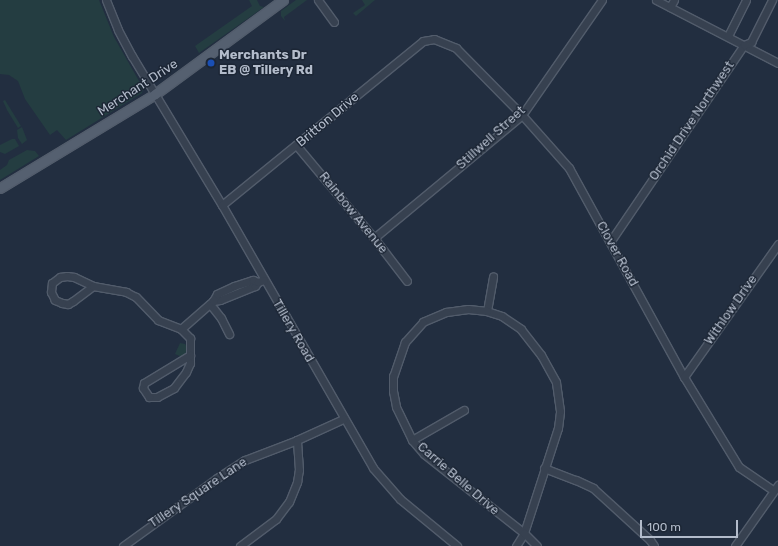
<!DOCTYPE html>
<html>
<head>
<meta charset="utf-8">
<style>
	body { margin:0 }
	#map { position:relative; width:778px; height:546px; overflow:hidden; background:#222e40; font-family:Rubik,sans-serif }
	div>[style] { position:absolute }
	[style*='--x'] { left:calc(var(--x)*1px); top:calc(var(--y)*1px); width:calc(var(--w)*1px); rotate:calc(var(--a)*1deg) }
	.green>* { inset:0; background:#243d41 }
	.roads { filter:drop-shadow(1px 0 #525c6b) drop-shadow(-1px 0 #525c6b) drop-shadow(0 1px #525c6b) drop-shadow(0 -1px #525c6b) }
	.minor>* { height:7px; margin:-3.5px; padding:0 3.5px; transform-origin:3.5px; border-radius:3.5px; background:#374150 }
	.major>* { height:9px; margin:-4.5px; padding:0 4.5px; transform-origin:4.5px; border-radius:4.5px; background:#556070 }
	.dots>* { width:11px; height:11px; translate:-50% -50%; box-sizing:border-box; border:2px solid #1c2635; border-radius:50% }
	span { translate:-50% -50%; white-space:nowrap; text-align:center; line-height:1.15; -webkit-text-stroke:3px #1c2635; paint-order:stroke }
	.poi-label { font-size:13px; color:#b3bccb; font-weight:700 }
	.left { translate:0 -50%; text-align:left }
	.street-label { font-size:13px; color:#b3bccb }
	.scale { position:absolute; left:640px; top:520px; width:98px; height:18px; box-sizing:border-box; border:2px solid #b3bccb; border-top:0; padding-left:5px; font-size:12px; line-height:14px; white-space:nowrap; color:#b3bccb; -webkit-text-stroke:3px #1c2635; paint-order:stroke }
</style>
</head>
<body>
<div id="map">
	<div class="green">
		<div style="clip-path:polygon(0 0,99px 0,114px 37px,143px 88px,142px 93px,66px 140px,57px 130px,50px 135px,25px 99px,18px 81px,9px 75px,0 74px)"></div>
		<div style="clip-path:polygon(249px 0,257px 0,260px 6px,264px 7px,199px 53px,195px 46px,252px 6px)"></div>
		<div style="clip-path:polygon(296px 0,307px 0,284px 17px,285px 21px,281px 16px,281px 11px)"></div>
		<div style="clip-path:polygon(362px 0,375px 0,356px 16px,353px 13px,365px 5px)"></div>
		<div style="clip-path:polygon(5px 100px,21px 126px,18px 128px,7px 110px,3px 101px)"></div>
		<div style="clip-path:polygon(22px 127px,27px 140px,22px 144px,18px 138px,17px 130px)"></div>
		<div style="clip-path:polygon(12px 139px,15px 139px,19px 146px,5px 154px,0 152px,0 145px)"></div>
		<div style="clip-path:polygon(27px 150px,35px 151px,39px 156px,0 180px,0 170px,7px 165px,9px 160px)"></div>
		<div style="clip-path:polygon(180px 343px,185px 344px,187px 347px,185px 356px,182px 357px,175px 354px)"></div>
	</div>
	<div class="roads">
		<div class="minor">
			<div style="--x:106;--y:0;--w:32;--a:68"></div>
			<div style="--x:118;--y:30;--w:30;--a:62"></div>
			<div style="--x:132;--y:56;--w:174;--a:58.9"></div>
			<div style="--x:222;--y:205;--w:303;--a:60.1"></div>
			<div style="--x:373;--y:468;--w:41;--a:48.9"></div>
			<div style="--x:400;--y:499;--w:74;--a:39.5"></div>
			<div style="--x:318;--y:0;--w:27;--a:54"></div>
			<div style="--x:656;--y:0;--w:137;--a:27.3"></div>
			<div style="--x:670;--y:7;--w:8;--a:-60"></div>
			<div style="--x:728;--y:36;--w:40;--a:-63.4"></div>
			<div style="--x:297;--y:146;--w:120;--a:50.1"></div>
			<div style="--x:374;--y:238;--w:54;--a:52.5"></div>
			<div style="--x:222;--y:205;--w:259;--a:-39.2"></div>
			<div style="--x:423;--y:41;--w:11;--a:-10"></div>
			<div style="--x:434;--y:39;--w:24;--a:22"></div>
			<div style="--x:456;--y:48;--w:94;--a:45.4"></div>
			<div style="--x:522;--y:115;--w:71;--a:48.4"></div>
			<div style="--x:569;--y:168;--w:239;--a:61.2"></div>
			<div style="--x:684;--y:377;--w:105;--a:58.6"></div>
			<div style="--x:739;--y:467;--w:42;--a:34.4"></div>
			<div style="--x:374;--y:238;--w:192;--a:-39.7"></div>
			<div style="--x:522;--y:115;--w:140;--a:-55.2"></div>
			<div style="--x:610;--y:242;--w:238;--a:-55.8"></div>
			<div style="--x:744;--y:45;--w:8;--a:-23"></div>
			<div style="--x:751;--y:42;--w:47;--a:-63.4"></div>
			<div style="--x:67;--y:276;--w:7;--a:8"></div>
			<div style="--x:74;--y:277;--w:21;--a:25"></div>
			<div style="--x:93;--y:286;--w:25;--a:143"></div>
			<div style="--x:73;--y:301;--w:6;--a:149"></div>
			<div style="--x:68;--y:304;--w:6;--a:-171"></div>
			<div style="--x:62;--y:303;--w:8;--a:-157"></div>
			<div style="--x:55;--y:300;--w:9;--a:-117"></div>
			<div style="--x:51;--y:292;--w:9;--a:-84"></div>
			<div style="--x:52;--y:283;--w:10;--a:-37"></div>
			<div style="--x:60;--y:277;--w:7;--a:-8"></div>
			<div style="--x:93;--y:286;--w:34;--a:10"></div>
			<div style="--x:126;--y:292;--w:11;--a:27"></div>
			<div style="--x:136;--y:297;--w:32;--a:46"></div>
			<div style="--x:158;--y:320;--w:25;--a:21"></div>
			<div style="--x:181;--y:329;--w:13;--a:45"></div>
			<div style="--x:190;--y:338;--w:17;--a:90"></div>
			<div style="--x:213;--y:301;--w:7;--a:-8"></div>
			<div style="--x:220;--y:300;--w:38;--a:-22"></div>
			<div style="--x:255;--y:286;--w:5;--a:-53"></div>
			<div style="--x:210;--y:304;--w:18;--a:52"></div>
			<div style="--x:221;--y:318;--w:18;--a:63"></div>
			<div style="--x:487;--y:311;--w:35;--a:-80"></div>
			<div style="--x:181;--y:329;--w:43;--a:-41.2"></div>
			<div style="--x:213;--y:301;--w:8;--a:-60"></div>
			<div style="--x:217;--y:294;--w:19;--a:-25"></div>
			<div style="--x:234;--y:286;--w:20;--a:-18"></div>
			<div style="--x:253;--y:280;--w:5;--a:22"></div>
			<div style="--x:258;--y:282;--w:6;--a:-18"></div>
			<div style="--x:190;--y:355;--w:8;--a:90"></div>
			<div style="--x:190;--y:363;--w:10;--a:114"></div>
			<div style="--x:186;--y:372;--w:20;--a:127"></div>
			<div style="--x:174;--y:388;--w:19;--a:152"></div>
			<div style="--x:157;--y:397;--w:8;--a:180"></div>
			<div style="--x:149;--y:397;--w:11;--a:-124"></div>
			<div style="--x:143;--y:388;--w:5;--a:-79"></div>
			<div style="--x:144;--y:383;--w:54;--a:-31.3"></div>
			<div style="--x:684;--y:377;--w:163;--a:-54.7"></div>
			<div style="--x:412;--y:440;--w:60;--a:-30"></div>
			<div style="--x:544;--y:468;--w:34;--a:21"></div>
			<div style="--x:576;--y:480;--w:19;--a:25"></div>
			<div style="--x:593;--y:488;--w:77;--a:42.4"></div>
			<div style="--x:650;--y:540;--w:7;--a:56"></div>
			<div style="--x:123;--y:546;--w:116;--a:-35.9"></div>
			<div style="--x:217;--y:478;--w:33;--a:-33"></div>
			<div style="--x:245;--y:460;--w:56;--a:-21"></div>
			<div style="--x:297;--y:440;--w:51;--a:-24.5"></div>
			<div style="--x:240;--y:546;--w:45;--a:-36.9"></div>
			<div style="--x:276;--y:519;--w:21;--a:-53"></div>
			<div style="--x:289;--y:502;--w:22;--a:-68"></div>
			<div style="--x:297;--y:482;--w:12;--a:-81"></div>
			<div style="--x:299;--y:470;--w:30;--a:-94"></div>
			<div style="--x:516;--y:546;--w:15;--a:-58"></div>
			<div style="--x:524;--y:533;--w:110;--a:-72.1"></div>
			<div style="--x:558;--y:428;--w:17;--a:-83"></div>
			<div style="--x:560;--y:411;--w:29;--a:-98"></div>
			<div style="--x:556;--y:382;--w:31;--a:-119"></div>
			<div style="--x:541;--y:355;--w:33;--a:-128"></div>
			<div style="--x:521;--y:329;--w:23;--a:-146"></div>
			<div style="--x:502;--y:316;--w:16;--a:-162"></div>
			<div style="--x:487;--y:311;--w:19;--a:-174"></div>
			<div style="--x:468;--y:309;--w:22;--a:172"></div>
			<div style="--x:446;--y:312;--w:25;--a:157"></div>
			<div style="--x:423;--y:322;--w:27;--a:132"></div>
			<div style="--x:405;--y:342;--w:36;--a:109"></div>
			<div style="--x:393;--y:376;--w:15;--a:90"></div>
			<div style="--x:393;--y:391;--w:16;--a:79"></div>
			<div style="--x:396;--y:407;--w:37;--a:64"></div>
			<div style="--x:412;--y:440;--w:18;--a:49"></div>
			<div style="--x:424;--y:454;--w:127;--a:38.3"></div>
			<div style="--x:524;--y:533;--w:18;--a:45"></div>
			<div style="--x:735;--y:546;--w:75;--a:-54.8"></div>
		</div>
		<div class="major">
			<div style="--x:0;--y:188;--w:181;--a:-31.2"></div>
			<div style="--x:155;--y:94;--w:159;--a:-36.3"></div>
		</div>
	</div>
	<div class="dots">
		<div style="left:211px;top:63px;background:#1a4fb4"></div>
	</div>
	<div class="poi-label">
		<span class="left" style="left:219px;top:63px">Merchants Dr<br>EB @ Tillery Rd</span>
	</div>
	<div class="street-label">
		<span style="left:138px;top:88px;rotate:-33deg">Merchant Drive</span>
		<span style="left:328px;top:120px;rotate:-40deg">Britton Drive</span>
		<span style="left:692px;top:121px;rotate:-56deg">Orchid Drive Northwest</span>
		<span style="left:491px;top:138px;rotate:-42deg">Stillwell Street</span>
		<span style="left:353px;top:213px;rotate:51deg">Rainbow Avenue</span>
		<span style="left:617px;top:254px;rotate:61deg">Clover Road</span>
		<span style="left:731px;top:310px;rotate:-55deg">Withlow Drive</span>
		<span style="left:293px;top:331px;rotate:60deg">Tillery Road</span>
		<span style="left:458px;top:479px;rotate:41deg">Carrie Belle Drive</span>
		<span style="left:198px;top:493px;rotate:-34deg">Tillery Square Lane</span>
	</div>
	<div class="scale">100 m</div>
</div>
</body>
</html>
